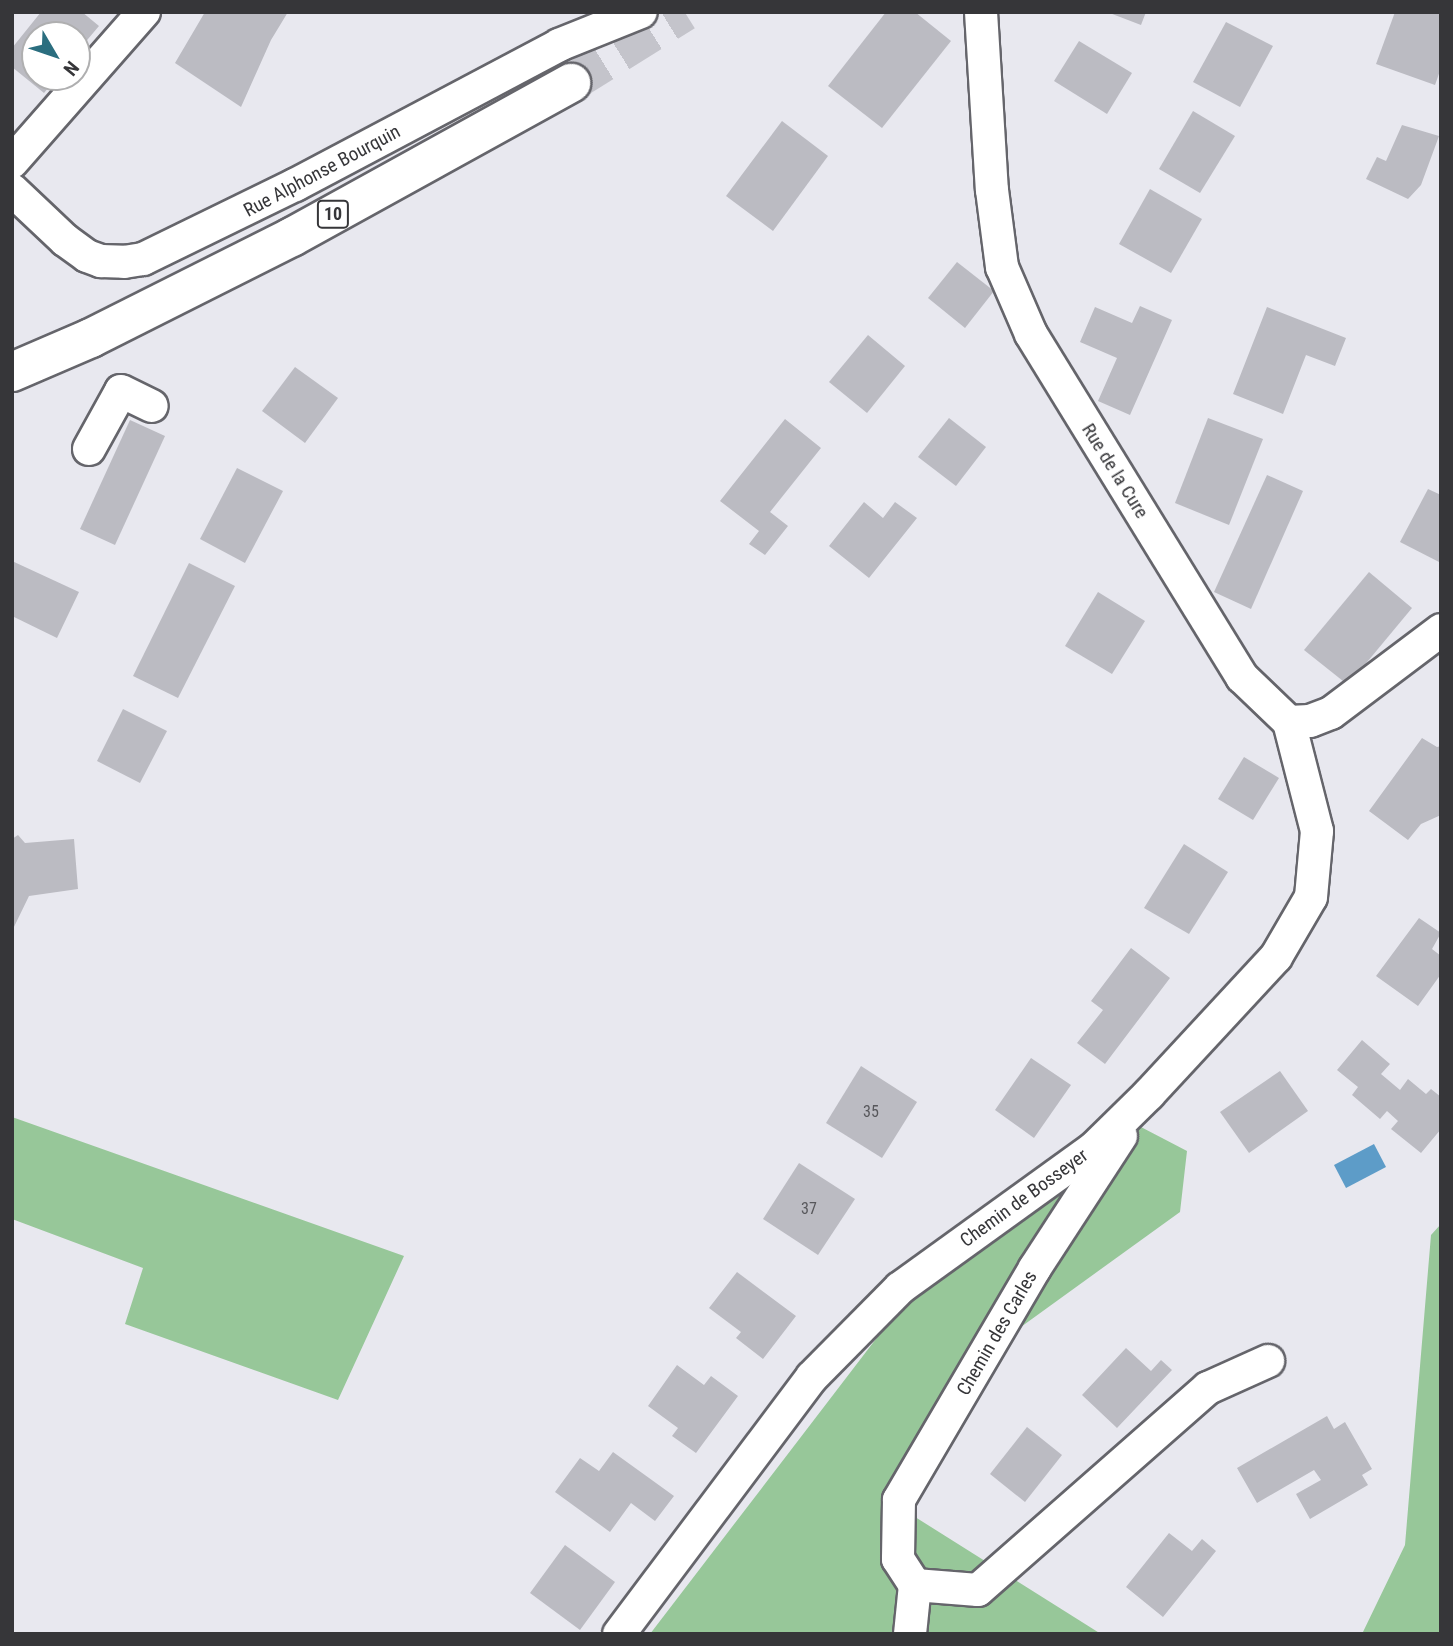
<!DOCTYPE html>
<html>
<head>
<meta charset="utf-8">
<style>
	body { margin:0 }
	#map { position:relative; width:1453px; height:1646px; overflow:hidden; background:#e8e8ef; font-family:"Roboto Condensed",sans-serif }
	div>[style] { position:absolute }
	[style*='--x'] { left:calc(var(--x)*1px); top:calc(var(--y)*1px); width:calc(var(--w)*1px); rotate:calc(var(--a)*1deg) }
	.green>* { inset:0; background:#97c799 }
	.water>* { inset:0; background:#5d9cc8 }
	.building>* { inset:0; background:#bbbbc2 }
	.primary-tunnel>* { height:38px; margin-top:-19px; transform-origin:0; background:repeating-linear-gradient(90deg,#c4c4cb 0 38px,transparent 0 57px) }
	.roads { filter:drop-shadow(2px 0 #65656b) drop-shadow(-2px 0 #65656b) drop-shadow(0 2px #65656b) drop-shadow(0 -2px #65656b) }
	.street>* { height:32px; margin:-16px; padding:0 16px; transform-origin:16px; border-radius:16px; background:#fff }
	.primary>* { height:38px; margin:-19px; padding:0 19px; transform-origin:19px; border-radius:19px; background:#fff }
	span { translate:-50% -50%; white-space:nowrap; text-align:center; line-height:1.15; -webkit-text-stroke:5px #fff; paint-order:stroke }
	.number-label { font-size:16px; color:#57575b }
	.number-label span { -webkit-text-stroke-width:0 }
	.shield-label span { padding:2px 5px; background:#fff; border:2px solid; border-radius:5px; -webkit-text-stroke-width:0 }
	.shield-label { font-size:18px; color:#363639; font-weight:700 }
	.street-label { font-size:19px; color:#363639 }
	.frame { position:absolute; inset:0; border:14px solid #363639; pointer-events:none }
	.north { position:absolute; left:21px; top:21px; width:70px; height:70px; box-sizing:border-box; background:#fff; border:2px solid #afafb0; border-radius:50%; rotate:129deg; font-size:19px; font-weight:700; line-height:28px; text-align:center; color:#363639 }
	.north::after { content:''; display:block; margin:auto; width:24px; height:32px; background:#2b6e7f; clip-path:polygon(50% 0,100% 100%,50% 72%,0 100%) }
</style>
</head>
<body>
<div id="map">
	<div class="green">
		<div style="clip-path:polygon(12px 1117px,404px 1256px,338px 1400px,125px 1324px,143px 1268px,12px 1219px)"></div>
		<div style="clip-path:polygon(1139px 1126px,1187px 1151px,1180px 1212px,993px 1347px,904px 1510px,1101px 1634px,650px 1634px,905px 1301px)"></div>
		<div style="clip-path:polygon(1441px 1224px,1441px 1634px,1362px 1634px,1405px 1545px,1431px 1235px)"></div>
	</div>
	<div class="water">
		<div style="clip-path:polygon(1374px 1144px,1386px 1167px,1346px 1188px,1334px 1165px)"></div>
	</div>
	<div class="building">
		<div style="clip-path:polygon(41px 12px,82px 12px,99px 26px,77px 52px,77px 35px,35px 35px,35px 77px,57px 77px,44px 93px,12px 67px,12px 48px)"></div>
		<div style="clip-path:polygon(205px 12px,288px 12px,271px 40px,241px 107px,175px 63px)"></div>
		<div style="clip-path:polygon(886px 12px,915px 12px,951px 41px,882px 128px,828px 86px)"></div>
		<div style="clip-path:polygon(1107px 12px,1146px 12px,1141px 25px)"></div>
		<div style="clip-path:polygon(1395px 12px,1441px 12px,1441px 68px,1435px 85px,1376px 64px)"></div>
		<div style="clip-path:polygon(1226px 22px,1273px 46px,1240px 107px,1193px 82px)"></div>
		<div style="clip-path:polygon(1079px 41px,1132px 73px,1107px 114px,1054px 81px)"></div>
		<div style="clip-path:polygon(1193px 111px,1235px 136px,1200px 193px,1159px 169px)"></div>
		<div style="clip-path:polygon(782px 121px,828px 156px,773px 231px,726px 196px)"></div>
		<div style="clip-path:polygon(1402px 125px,1439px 136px,1421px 185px,1408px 199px,1366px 179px,1377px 157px,1386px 161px)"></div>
		<div style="clip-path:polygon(1150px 189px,1202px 219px,1171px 273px,1119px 244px)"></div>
		<div style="clip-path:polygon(957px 262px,994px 291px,965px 328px,928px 298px)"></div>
		<div style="clip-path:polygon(1140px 306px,1172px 320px,1130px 415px,1098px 401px,1117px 358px,1080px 342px,1095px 307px,1132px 323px)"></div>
		<div style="clip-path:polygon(1267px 307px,1346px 338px,1335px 366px,1306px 355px,1283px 414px,1233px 394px)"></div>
		<div style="clip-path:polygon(868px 335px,905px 366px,867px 413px,829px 382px)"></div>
		<div style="clip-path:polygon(295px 367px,338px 398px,305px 443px,262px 411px)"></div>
		<div style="clip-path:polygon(949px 418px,986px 447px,956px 486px,918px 457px)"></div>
		<div style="clip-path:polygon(1208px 418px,1263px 439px,1229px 525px,1175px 503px)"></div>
		<div style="clip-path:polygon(785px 419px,821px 448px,770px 512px,788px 526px,765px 555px,749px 544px,759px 531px,720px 501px)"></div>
		<div style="clip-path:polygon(130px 420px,165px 436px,115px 545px,80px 529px)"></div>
		<div style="clip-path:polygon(237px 468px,283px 491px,245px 563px,200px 539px)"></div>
		<div style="clip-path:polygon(1267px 475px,1303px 491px,1251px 609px,1214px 592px)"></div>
		<div style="clip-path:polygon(1428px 489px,1441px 495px,1441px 563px,1400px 542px)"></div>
		<div style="clip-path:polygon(864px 502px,883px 518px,895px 502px,917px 518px,869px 578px,829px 546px)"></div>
		<div style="clip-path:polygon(12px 561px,79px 592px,57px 638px,12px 616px)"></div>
		<div style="clip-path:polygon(189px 563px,235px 586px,178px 698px,133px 676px)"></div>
		<div style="clip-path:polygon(1369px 572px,1412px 608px,1348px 685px,1304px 650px)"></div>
		<div style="clip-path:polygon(1098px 592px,1145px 621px,1112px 674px,1065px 646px)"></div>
		<div style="clip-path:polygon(123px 709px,167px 731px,140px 783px,97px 761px)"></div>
		<div style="clip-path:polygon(1422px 738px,1437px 747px,1441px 746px,1441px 815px,1421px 824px,1408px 840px,1369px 811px)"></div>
		<div style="clip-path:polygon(1244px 757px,1279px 778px,1253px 820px,1218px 799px)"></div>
		<div style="clip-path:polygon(18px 835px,25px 843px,74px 839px,78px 889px,29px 896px,12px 931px,12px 839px)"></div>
		<div style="clip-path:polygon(1184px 844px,1228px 872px,1189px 934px,1144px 908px)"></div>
		<div style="clip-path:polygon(1419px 918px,1441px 933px,1432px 949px,1441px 956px,1441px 974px,1418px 1006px,1376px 976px)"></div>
		<div style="clip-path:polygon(1131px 948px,1170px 978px,1105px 1064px,1077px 1043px,1103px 1010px,1091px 1001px)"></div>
		<div style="clip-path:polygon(1362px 1040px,1390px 1064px,1381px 1074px,1400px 1090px,1408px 1079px,1426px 1094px,1431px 1089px,1441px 1097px,1441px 1129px,1421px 1153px,1391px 1129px,1398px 1121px,1387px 1111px,1380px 1119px,1352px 1095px,1358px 1087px,1337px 1070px)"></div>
		<div style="clip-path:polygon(1031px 1058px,1071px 1085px,1034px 1138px,995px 1110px)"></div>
		<div style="clip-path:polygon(861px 1066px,917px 1102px,882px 1158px,826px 1123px)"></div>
		<div style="clip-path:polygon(1280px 1071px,1308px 1111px,1249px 1153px,1220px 1112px)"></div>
		<div style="clip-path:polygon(799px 1163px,855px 1199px,818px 1255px,763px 1219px)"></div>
		<div style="clip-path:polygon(737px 1272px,796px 1316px,763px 1359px,736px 1338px,741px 1332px,709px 1308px)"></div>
		<div style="clip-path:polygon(1126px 1348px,1151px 1371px,1161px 1360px,1172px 1370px,1117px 1428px,1082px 1395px)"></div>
		<div style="clip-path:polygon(677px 1365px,704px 1385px,711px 1376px,738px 1396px,696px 1453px,672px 1436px,678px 1428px,648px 1406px)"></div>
		<div style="clip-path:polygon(1327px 1416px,1334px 1429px,1345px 1422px,1372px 1469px,1362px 1475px,1368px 1485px,1310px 1519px,1296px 1494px,1321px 1480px,1314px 1470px,1257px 1503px,1237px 1468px)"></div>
		<div style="clip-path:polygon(1027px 1427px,1062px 1455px,1025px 1502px,990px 1474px)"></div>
		<div style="clip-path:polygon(613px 1452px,674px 1496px,655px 1521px,631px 1503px,610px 1532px,555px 1492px,580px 1458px,599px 1471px)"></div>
		<div style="clip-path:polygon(1169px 1533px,1192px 1551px,1202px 1539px,1216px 1551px,1163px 1617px,1126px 1587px)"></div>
		<div style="clip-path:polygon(565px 1545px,615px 1582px,580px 1630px,530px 1593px)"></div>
	</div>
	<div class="primary-tunnel">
		<div style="--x:571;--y:83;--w:134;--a:-31.9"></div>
	</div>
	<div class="roads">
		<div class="street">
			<div style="--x:981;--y:12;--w:178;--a:86.5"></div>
			<div style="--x:992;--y:190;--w:78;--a:82.6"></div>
			<div style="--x:1002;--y:267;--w:73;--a:66.6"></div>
			<div style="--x:1031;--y:334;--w:403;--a:58.4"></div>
			<div style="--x:1242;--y:677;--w:65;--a:43.8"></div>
			<div style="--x:1289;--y:722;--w:21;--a:-3"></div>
			<div style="--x:1310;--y:721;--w:22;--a:-21"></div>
			<div style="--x:1331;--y:713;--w:138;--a:-37"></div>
			<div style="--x:12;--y:162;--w:200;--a:-48.7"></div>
			<div style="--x:12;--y:190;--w:73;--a:43.3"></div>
			<div style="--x:65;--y:240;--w:27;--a:36"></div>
			<div style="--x:87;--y:256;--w:15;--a:20"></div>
			<div style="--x:101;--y:261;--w:23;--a:2"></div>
			<div style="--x:124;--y:262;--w:19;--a:-9"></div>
			<div style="--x:143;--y:259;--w:169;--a:-26"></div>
			<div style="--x:295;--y:185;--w:299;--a:-27.9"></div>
			<div style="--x:559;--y:45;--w:88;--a:-21.9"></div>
			<div style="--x:89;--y:449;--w:66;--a:-61.1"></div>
			<div style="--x:121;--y:391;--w:34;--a:26"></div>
			<div style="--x:1121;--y:1136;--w:158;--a:123.1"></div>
			<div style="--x:1035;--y:1268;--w:269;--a:120.4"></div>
			<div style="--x:899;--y:1500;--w:59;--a:91"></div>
			<div style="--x:898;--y:1559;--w:31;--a:57"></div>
			<div style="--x:915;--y:1585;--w:63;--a:4.5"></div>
			<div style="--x:978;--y:1590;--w:306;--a:-41.3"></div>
			<div style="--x:1208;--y:1388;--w:66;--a:-24.2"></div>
			<div style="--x:619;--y:1634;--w:321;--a:-53.1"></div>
			<div style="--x:812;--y:1377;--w:125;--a:-45.3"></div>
			<div style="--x:900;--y:1288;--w:239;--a:-35.8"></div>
			<div style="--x:1094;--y:1148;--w:77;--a:-44.5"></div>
			<div style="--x:1149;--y:1094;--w:187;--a:-47.2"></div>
			<div style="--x:1276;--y:957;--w:69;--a:-59.7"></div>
			<div style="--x:1311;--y:897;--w:66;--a:-84.8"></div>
			<div style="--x:1317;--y:831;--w:113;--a:-104.4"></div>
			<div style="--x:910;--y:1634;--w:49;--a:-84.2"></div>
		</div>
		<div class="primary">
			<div style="--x:12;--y:372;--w:86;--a:-23.3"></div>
			<div style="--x:91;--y:338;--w:225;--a:-26.7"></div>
			<div style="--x:292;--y:237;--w:319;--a:-28.9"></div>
		</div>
	</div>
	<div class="number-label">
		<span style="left:871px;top:1112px">35</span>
		<span style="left:809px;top:1209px">37</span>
	</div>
	<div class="shield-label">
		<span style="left:333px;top:214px">10</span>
	</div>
	<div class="street-label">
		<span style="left:322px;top:171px;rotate:-28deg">Rue Alphonse Bourquin</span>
		<span style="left:1115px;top:471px;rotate:58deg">Rue de la Cure</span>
		<span style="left:1024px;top:1198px;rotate:-36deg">Chemin de Bosseyer</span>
		<span style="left:997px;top:1333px;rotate:-60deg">Chemin des Carles</span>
	</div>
	<div class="frame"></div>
	<div class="north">N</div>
</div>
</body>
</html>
